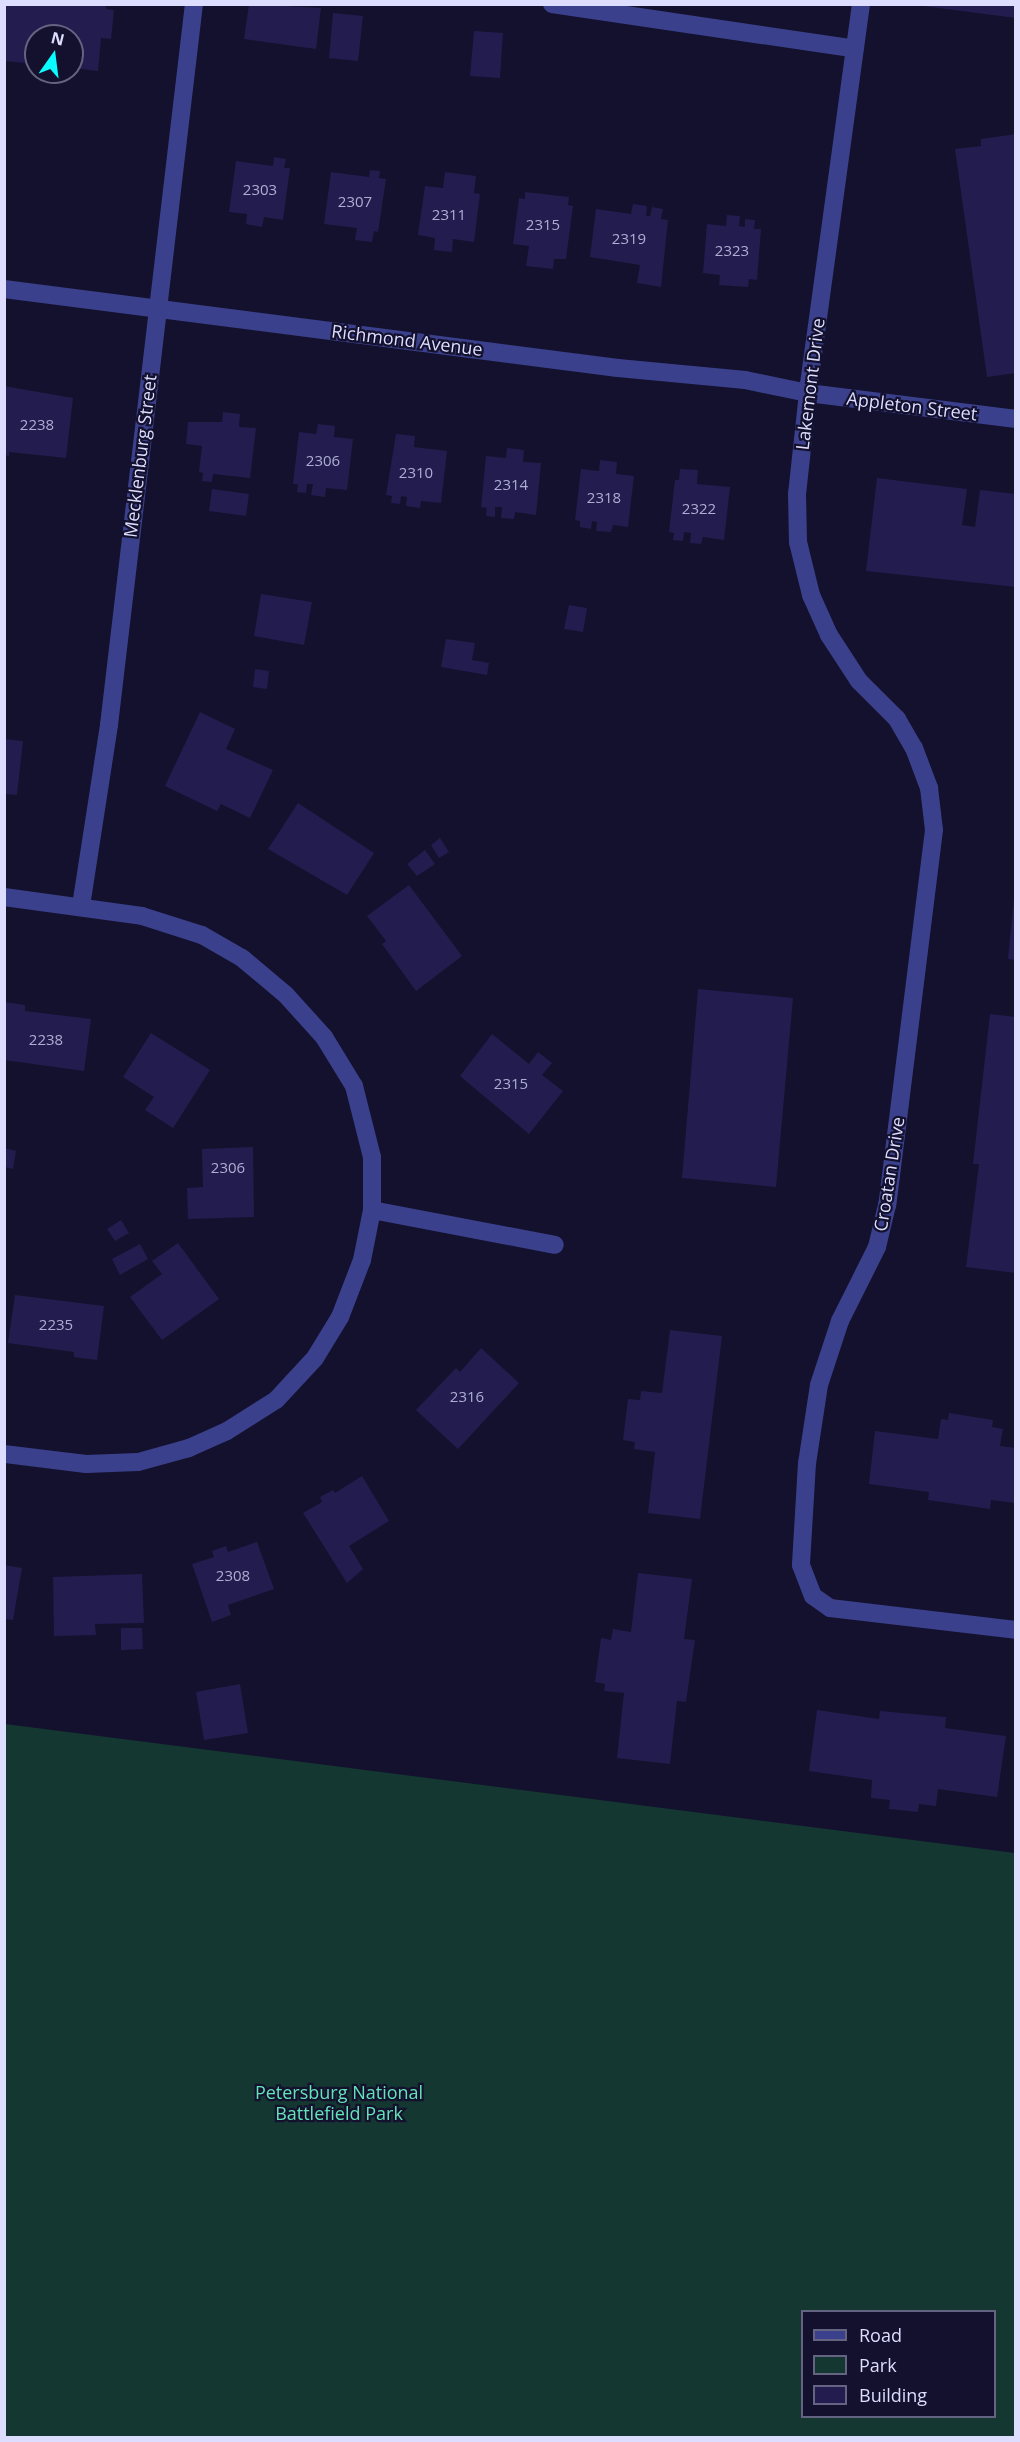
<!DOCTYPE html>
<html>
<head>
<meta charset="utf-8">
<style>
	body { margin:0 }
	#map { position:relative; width:1020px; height:2442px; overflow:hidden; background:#13112d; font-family:"Open Sans",sans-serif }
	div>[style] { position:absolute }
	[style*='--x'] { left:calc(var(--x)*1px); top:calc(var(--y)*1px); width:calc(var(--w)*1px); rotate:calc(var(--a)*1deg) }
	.green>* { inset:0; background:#143732 }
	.building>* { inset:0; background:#221d4e }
	.minor>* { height:18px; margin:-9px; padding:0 9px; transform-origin:9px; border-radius:9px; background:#3b408c }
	span { translate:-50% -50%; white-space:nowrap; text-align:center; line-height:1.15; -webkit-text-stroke:4.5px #13112d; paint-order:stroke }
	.number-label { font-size:15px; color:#aeadd3 }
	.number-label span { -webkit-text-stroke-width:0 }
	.street-label { font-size:18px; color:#ddf }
	.park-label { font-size:18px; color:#64e3b8 }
	.frame { position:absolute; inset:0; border:6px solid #ddf; pointer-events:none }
	.legend { position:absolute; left:801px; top:2310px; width:195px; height:108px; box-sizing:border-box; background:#13112d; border:2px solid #646381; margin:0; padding:8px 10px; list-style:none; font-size:18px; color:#ddf }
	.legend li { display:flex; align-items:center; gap:12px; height:30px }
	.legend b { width:30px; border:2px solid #646381 }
	.north { position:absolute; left:24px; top:24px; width:60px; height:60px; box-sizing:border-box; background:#13112d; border:2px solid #646381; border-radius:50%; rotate:14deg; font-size:16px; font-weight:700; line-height:24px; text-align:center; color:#ddf }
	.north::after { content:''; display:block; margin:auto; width:21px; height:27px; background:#09fdff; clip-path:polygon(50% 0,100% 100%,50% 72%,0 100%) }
</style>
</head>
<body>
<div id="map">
	<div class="green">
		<div style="clip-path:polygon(evenodd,5px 1724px,1015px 1853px,1015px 2437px,5px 2437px,5px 1724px,802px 2312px,994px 2312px,994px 2416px,802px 2416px,802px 2312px)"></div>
	</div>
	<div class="building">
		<div style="clip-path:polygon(4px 4px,106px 4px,106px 9px,114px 10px,111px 39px,101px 38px,98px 71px,72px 68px,72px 36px,36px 36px,36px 64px,4px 61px)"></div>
		<div style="clip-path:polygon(249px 4px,321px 8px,316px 49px,244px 39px)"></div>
		<div style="clip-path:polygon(923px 4px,1016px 4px,1016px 18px,923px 6px)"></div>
		<div style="clip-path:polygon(333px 13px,363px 16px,358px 61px,329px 58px)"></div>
		<div style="clip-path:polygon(474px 31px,503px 33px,500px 78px,470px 76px)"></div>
		<div style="clip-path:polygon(1016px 134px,1016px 373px,987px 377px,955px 149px,981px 146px,981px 139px)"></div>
		<div style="clip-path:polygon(274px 157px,286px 159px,284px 168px,290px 168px,283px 220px,264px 217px,262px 227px,246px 224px,247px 214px,229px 212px,236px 161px,273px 166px)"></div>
		<div style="clip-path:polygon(370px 170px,380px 171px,379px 178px,386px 179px,378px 232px,374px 231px,372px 242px,355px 240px,357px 228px,324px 224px,331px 172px,369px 177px)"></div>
		<div style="clip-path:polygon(445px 172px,476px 176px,474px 193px,480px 194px,474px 242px,453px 239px,452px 252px,434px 250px,435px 238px,418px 235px,425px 186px,443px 188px)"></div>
		<div style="clip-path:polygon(525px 192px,569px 197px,568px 205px,573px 206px,566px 259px,554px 259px,553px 269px,526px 266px,529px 246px,513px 244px,519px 198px,525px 199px)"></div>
		<div style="clip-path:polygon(633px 204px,647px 206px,646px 216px,650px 216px,652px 207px,663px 209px,661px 219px,668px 220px,661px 287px,637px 283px,640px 265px,590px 257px,596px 209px,631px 214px)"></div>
		<div style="clip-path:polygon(727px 215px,740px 216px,739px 226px,745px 227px,745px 219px,755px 220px,754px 229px,761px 229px,757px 280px,749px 279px,748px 287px,719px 285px,720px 275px,703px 273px,707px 224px,726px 226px)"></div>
		<div style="clip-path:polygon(4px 386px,73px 398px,66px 458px,9px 452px,9px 456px,4px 455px)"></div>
		<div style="clip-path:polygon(223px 412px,240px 414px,239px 427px,256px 428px,250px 478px,213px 474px,212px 482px,202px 481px,203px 473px,199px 472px,202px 446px,186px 444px,188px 422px,222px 422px)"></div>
		<div style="clip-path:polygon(318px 424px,335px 426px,334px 437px,353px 439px,347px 490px,326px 488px,325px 497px,311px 495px,313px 484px,307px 484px,306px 493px,297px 492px,298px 484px,293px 484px,299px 432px,316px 434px)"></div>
		<div style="clip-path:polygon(396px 434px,415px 436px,414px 447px,447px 451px,441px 503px,421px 501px,420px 508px,406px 506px,407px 497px,401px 496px,400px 504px,391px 503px,392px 496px,386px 495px)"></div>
		<div style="clip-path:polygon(507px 448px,524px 450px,523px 462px,541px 463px,536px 515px,515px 512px,514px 519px,501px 518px,502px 507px,495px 507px,495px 517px,486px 516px,487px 508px,481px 507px,486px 456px,506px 458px)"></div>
		<div style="clip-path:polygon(600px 460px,617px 462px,616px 474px,634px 476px,628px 527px,613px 525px,611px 532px,596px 531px,597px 522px,592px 521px,591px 529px,580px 527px,580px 521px,575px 520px,581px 469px,599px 471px)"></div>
		<div style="clip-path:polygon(680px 469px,698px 470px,697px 484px,730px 487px,724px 540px,703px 537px,701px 544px,690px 543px,691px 533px,684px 532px,683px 541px,673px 540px,674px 533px,669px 532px,675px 480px,679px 480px)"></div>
		<div style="clip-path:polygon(877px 478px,967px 489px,962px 525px,975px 527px,980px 490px,1016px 494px,1016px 587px,866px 571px)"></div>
		<div style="clip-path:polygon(212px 489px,249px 494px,246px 516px,209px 511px)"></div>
		<div style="clip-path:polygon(261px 594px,312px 602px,304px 645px,254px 636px)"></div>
		<div style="clip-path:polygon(569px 605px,587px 608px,583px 632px,564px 629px)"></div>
		<div style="clip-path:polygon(446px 639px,475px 643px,472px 660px,489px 663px,487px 675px,441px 667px)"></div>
		<div style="clip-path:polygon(255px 669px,269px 671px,267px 689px,253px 687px)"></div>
		<div style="clip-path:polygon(200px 712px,235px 729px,226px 749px,273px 770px,250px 818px,221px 804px,217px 811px,165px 786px)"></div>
		<div style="clip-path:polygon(4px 739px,23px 741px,17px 795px,4px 794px)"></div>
		<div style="clip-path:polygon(298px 803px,374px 853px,347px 895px,268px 849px)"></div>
		<div style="clip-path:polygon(440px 838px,449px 852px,439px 858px,431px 845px)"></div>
		<div style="clip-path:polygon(425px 850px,435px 864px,417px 876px,407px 864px)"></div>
		<div style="clip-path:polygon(409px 885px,462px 956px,416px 991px,382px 944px,386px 941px,367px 916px)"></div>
		<div style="clip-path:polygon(1014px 899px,1016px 899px,1016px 960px,1008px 959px)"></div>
		<div style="clip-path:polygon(698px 989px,793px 998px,776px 1187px,682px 1178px)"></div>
		<div style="clip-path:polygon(4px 1002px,25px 1005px,25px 1011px,91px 1019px,84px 1071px,4px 1060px)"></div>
		<div style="clip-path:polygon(990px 1014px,1016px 1017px,1016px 1273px,966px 1267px,979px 1164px,973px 1164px)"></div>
		<div style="clip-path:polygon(151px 1033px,210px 1070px,173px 1128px,145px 1110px,154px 1097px,123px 1077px)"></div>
		<div style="clip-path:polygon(492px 1034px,529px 1064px,538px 1052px,552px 1063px,542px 1075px,563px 1091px,529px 1134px,460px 1076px)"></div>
		<div style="clip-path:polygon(253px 1147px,254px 1217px,188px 1219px,187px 1188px,203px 1187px,202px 1149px)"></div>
		<div style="clip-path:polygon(4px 1148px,16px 1151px,13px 1169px,4px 1167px)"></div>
		<div style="clip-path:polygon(121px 1220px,129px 1233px,115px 1241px,107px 1229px)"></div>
		<div style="clip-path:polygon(178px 1243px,219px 1299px,162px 1340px,130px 1297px,162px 1274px,152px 1261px)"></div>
		<div style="clip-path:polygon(140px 1244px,148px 1259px,120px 1275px,112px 1259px)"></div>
		<div style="clip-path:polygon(15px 1295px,104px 1306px,97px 1360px,74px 1357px,74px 1352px,8px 1343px)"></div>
		<div style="clip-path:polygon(670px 1330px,722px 1336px,700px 1519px,648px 1513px,655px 1452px,634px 1449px,635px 1442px,623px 1440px,628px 1399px,640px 1400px,641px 1391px,662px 1393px)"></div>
		<div style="clip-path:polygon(481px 1348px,519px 1383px,458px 1449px,416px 1410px,456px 1368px,460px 1372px)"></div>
		<div style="clip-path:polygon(949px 1413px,993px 1420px,992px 1427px,1003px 1429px,1000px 1446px,1016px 1448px,1016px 1503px,991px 1500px,990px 1509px,928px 1500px,929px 1492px,869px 1484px,875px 1431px,938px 1439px,941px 1419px,948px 1420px)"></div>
		<div style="clip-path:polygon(362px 1476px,389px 1521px,349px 1546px,363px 1569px,347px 1583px,303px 1513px,322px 1502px,320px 1497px,333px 1490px,335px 1493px)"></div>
		<div style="clip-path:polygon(257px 1542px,274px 1589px,228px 1605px,231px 1615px,212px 1622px,192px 1564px,214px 1557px,212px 1551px,226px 1546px,228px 1552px)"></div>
		<div style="clip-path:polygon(4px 1565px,22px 1568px,13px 1620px,4px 1619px)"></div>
		<div style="clip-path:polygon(638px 1573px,692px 1579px,684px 1639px,695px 1640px,686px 1702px,677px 1701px,670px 1764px,617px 1758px,624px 1693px,604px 1691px,605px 1684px,595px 1682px,601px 1638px,611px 1640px,613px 1629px,631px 1632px)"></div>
		<div style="clip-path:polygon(142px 1574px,144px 1623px,95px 1624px,96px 1635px,54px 1636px,53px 1577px)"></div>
		<div style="clip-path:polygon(121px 1628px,142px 1628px,143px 1649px,121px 1650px)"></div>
		<div style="clip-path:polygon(240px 1684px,248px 1733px,204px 1740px,196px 1692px)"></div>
		<div style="clip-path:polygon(817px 1710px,879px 1719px,880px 1711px,946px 1717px,945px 1728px,1006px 1736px,997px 1797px,938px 1789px,936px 1806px,919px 1804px,918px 1812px,889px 1809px,890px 1800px,871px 1798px,872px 1780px,809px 1771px)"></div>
	</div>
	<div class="minor">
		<div style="--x:552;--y:4;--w:306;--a:8.4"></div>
		<div style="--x:861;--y:4;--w:393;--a:97.8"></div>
		<div style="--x:808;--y:393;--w:102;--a:96.2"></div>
		<div style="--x:797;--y:494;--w:48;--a:88.8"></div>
		<div style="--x:798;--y:542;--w:55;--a:76.2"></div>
		<div style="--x:811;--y:595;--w:44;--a:65.8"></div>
		<div style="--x:829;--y:635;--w:55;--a:56.9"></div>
		<div style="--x:859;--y:681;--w:54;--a:45"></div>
		<div style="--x:897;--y:719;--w:34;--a:60"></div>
		<div style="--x:914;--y:748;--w:43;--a:69.4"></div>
		<div style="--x:929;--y:788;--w:42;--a:83.2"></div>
		<div style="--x:934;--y:830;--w:378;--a:97.1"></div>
		<div style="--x:887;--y:1205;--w:43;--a:103.4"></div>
		<div style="--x:877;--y:1247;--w:83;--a:116.6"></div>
		<div style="--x:840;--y:1321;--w:67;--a:108.2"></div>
		<div style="--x:819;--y:1385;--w:79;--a:98.7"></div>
		<div style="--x:807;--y:1463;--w:102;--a:93.4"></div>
		<div style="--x:801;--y:1565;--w:33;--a:69"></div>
		<div style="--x:813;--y:1596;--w:21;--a:35"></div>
		<div style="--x:830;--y:1608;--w:187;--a:6.7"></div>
		<div style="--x:4;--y:289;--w:619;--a:7.33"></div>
		<div style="--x:618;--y:368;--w:128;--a:5.4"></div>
		<div style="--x:745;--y:380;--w:64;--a:11.7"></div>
		<div style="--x:808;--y:393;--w:210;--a:7.1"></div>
		<div style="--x:4;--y:897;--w:139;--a:7.8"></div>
		<div style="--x:142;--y:916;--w:63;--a:17.6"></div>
		<div style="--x:202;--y:935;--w:46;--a:29.9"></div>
		<div style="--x:242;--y:958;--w:57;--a:40.1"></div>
		<div style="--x:286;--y:995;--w:57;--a:47.9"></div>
		<div style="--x:324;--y:1037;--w:57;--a:58.5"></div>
		<div style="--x:354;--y:1086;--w:73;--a:75.8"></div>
		<div style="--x:372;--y:1157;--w:53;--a:90"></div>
		<div style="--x:372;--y:1210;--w:51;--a:101.3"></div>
		<div style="--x:362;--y:1260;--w:61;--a:111.1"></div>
		<div style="--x:340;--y:1317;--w:48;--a:121.4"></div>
		<div style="--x:315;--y:1358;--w:57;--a:132.9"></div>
		<div style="--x:276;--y:1400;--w:58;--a:147.7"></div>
		<div style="--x:227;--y:1431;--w:42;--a:155.9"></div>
		<div style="--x:189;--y:1448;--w:53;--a:164.6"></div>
		<div style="--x:138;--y:1462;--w:52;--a:177.8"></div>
		<div style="--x:86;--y:1464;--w:83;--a:-173"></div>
		<div style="--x:81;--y:906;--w:183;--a:-81.2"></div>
		<div style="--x:109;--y:725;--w:726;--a:-83.28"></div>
		<div style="--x:372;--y:1210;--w:186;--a:10.8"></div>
	</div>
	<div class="number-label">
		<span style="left:260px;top:190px">2303</span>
		<span style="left:355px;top:202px">2307</span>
		<span style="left:449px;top:215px">2311</span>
		<span style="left:543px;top:225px">2315</span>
		<span style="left:629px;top:239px">2319</span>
		<span style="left:732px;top:251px">2323</span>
		<span style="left:37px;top:425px">2238</span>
		<span style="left:323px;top:461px">2306</span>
		<span style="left:416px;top:473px">2310</span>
		<span style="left:511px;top:485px">2314</span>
		<span style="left:604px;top:498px">2318</span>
		<span style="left:699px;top:509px">2322</span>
		<span style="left:46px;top:1040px">2238</span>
		<span style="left:511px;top:1084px">2315</span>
		<span style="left:228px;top:1168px">2306</span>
		<span style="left:56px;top:1325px">2235</span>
		<span style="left:467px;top:1397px">2316</span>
		<span style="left:233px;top:1576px">2308</span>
	</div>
	<div class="street-label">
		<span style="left:407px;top:340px;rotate:7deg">Richmond Avenue</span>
		<span style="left:810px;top:384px;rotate:-83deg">Lakemont Drive</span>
		<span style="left:912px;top:406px;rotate:7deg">Appleton Street</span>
		<span style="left:140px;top:456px;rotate:-83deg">Mecklenburg Street</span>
		<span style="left:889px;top:1174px;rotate:-81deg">Croatan Drive</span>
	</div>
	<div class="park-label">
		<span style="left:339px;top:2103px">Petersburg National<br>Battlefield Park</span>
	</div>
	<div class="frame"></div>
	<ul class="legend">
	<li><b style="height:8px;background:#3b408c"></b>Road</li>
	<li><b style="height:16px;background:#143732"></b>Park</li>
	<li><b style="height:16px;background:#221d4e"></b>Building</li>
	</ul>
	<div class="north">N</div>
</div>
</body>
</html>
